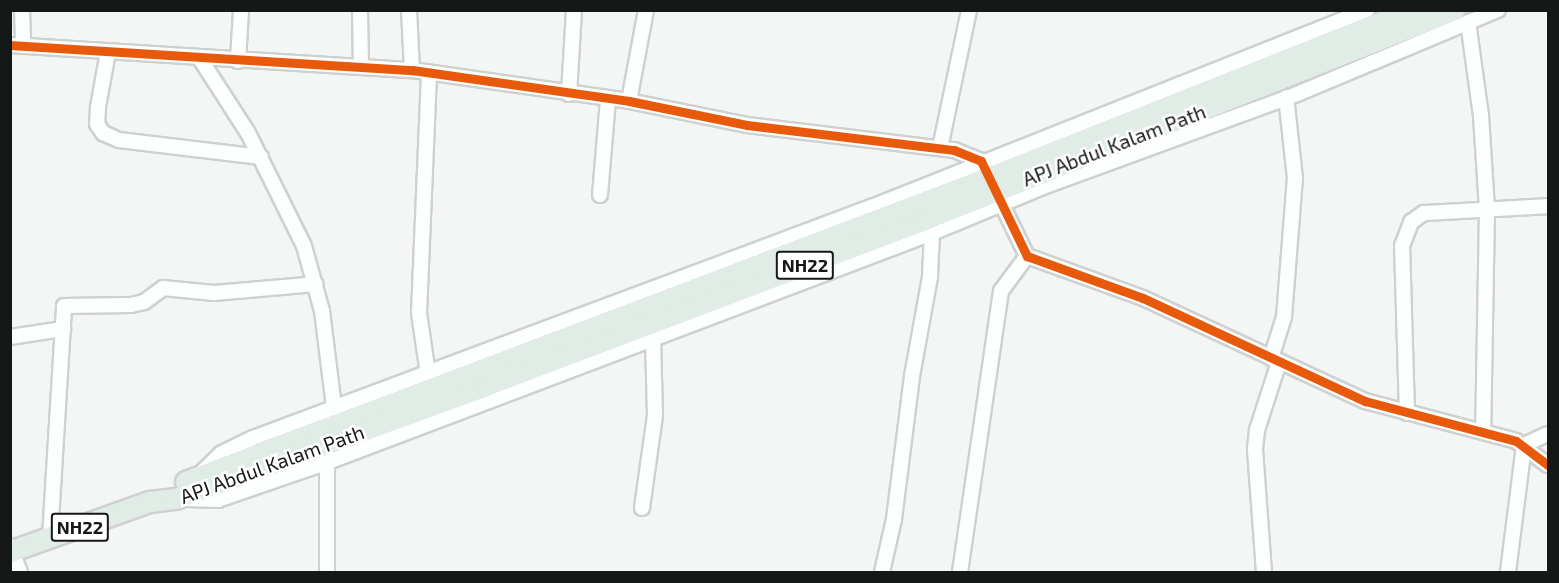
<!DOCTYPE html>
<html>
<head>
<meta charset="utf-8">
<style>
	body { margin:0 }
	#map { position:relative; width:1559px; height:583px; overflow:hidden; background:#f4f6f5; font-family:"Exo 2",sans-serif }
	div>[style] { position:absolute }
	[style*='--x'] { left:calc(var(--x)*1px); top:calc(var(--y)*1px); width:calc(var(--w)*1px); rotate:calc(var(--a)*1deg) }
	.roads { filter:drop-shadow(2px 0 #cfd1d0) drop-shadow(-2px 0 #cfd1d0) drop-shadow(0 2px #cfd1d0) drop-shadow(0 -2px #cfd1d0) }
	.minor>* { height:14px; margin:-7px; padding:0 7px; transform-origin:7px; border-radius:7px; background:#fdfefe }
	.highway>* { height:20px; margin:-10px; padding:0 10px; transform-origin:10px; border-radius:10px; background:#e0ece5 }
	.cycleway>* { height:9px; margin:-4.5px; padding:0 4.5px; transform-origin:4.5px; border-radius:4.5px; background:#e8590c }
	span { translate:-50% -50%; white-space:nowrap; text-align:center; line-height:1.15; -webkit-text-stroke:5px #fff; paint-order:stroke }
	.shield-label span { padding:2px 4px; background:#fff; border:2px solid; border-radius:4px; -webkit-text-stroke-width:0 }
	.shield-label { font-size:18px; color:#161817; font-weight:700 }
	.street-label { font-size:20px; color:#161817 }
	.frame { position:absolute; inset:0; border:12px solid #161817; pointer-events:none }
</style>
</head>
<body>
<div id="map">
	<div class="roads">
		<div class="minor">
			<div style="--x:22;--y:10;--w:36;--a:88"></div>
			<div style="--x:360;--y:10;--w:56;--a:89"></div>
			<div style="--x:409;--y:10;--w:60;--a:87.1"></div>
			<div style="--x:1468;--y:22;--w:95;--a:82.1"></div>
			<div style="--x:1481;--y:116;--w:94;--a:86.3"></div>
			<div style="--x:1487;--y:210;--w:222;--a:91"></div>
			<div style="--x:10;--y:45;--w:403;--a:3.6"></div>
			<div style="--x:412;--y:70;--w:219;--a:8.1"></div>
			<div style="--x:629;--y:101;--w:120;--a:11.5"></div>
			<div style="--x:747;--y:125;--w:209;--a:6.9"></div>
			<div style="--x:954;--y:150;--w:29;--a:22"></div>
			<div style="--x:981;--y:161;--w:106;--a:64.2"></div>
			<div style="--x:1027;--y:256;--w:123;--a:19.9"></div>
			<div style="--x:1143;--y:298;--w:245;--a:24.9"></div>
			<div style="--x:1365;--y:401;--w:156;--a:14.8"></div>
			<div style="--x:1516;--y:441;--w:40;--a:37"></div>
			<div style="--x:108;--y:52;--w:56;--a:100.3"></div>
			<div style="--x:98;--y:107;--w:17;--a:93"></div>
			<div style="--x:97;--y:124;--w:11;--a:56"></div>
			<div style="--x:103;--y:133;--w:17;--a:24"></div>
			<div style="--x:119;--y:140;--w:143;--a:6.8"></div>
			<div style="--x:199;--y:57;--w:90;--a:57.2"></div>
			<div style="--x:248;--y:133;--w:126;--a:63.6"></div>
			<div style="--x:304;--y:246;--w:67;--a:74.5"></div>
			<div style="--x:322;--y:311;--w:98;--a:82.9"></div>
			<div style="--x:238;--y:61;--w:51;--a:-86.6"></div>
			<div style="--x:569;--y:94;--w:84;--a:-86.6"></div>
			<div style="--x:629;--y:101;--w:93;--a:-79.4"></div>
			<div style="--x:940;--y:148;--w:141;--a:-78.1"></div>
			<div style="--x:600;--y:195;--w:96;--a:-85.2"></div>
			<div style="--x:10;--y:337;--w:54;--a:-8.6"></div>
			<div style="--x:1271;--y:358;--w:43;--a:-72.4"></div>
			<div style="--x:1284;--y:317;--w:139;--a:-85.5"></div>
			<div style="--x:1295;--y:178;--w:81;--a:-96.3"></div>
			<div style="--x:428;--y:374;--w:62;--a:-98.4"></div>
			<div style="--x:419;--y:313;--w:241;--a:-87.6"></div>
			<div style="--x:1407;--y:413;--w:167;--a:-91.7"></div>
			<div style="--x:1402;--y:246;--w:26;--a:-69"></div>
			<div style="--x:1411;--y:222;--w:16;--a:-35"></div>
			<div style="--x:1424;--y:213;--w:124;--a:-3.2"></div>
			<div style="--x:200;--y:474;--w:30;--a:-44"></div>
			<div style="--x:222;--y:453;--w:34;--a:-26"></div>
			<div style="--x:253;--y:438;--w:663;--a:-20.49"></div>
			<div style="--x:874;--y:206;--w:531;--a:-21.68"></div>
			<div style="--x:187;--y:499;--w:31;--a:2"></div>
			<div style="--x:218;--y:500;--w:116;--a:-19.1"></div>
			<div style="--x:328;--y:462;--w:646;--a:-20.76"></div>
			<div style="--x:932;--y:233;--w:120;--a:-22.5"></div>
			<div style="--x:1043;--y:187;--w:270;--a:-20.1"></div>
			<div style="--x:1297;--y:94;--w:218;--a:-22.7"></div>
			<div style="--x:642;--y:508;--w:94;--a:-82"></div>
			<div style="--x:655;--y:415;--w:75;--a:-91.5"></div>
			<div style="--x:50;--y:537;--w:231;--a:-86.5"></div>
			<div style="--x:64;--y:306;--w:67;--a:-0.9"></div>
			<div style="--x:131;--y:305;--w:13;--a:-13"></div>
			<div style="--x:144;--y:302;--w:24;--a:-36"></div>
			<div style="--x:163;--y:288;--w:51;--a:5.6"></div>
			<div style="--x:214;--y:293;--w:102;--a:-5"></div>
			<div style="--x:10;--y:546;--w:28;--a:69"></div>
			<div style="--x:327;--y:572;--w:117;--a:-90"></div>
			<div style="--x:882;--y:572;--w:54;--a:-77.2"></div>
			<div style="--x:894;--y:519;--w:144;--a:-82.8"></div>
			<div style="--x:912;--y:376;--w:101;--a:-79.7"></div>
			<div style="--x:930;--y:277;--w:44;--a:-87.4"></div>
			<div style="--x:960;--y:572;--w:284;--a:-81.7"></div>
			<div style="--x:1001;--y:291;--w:44;--a:-53.4"></div>
			<div style="--x:1264;--y:572;--w:123;--a:-94.2"></div>
			<div style="--x:1255;--y:449;--w:19;--a:-84"></div>
			<div style="--x:1257;--y:430;--w:71;--a:-72.1"></div>
			<div style="--x:1508;--y:572;--w:128;--a:-82.8"></div>
			<div style="--x:1524;--y:445;--w:26;--a:-25"></div>
		</div>
		<div class="highway">
			<div style="--x:186;--y:482;--w:861;--a:-20.75"></div>
			<div style="--x:991;--y:177;--w:453;--a:-21.6"></div>
			<div style="--x:10;--y:552;--w:149;--a:-19.7"></div>
			<div style="--x:150;--y:502;--w:26;--a:-7"></div>
			<div style="--x:176;--y:499;--w:327;--a:-20"></div>
			<div style="--x:483;--y:387;--w:475;--a:-20.7"></div>
			<div style="--x:927;--y:219;--w:568;--a:-21.6"></div>
		</div>
	</div>
	<div class="cycleway">
		<div style="--x:10;--y:45;--w:403;--a:3.6"></div>
		<div style="--x:412;--y:70;--w:219;--a:8.1"></div>
		<div style="--x:629;--y:101;--w:120;--a:11.5"></div>
		<div style="--x:747;--y:125;--w:209;--a:6.9"></div>
		<div style="--x:954;--y:150;--w:29;--a:22"></div>
		<div style="--x:981;--y:161;--w:106;--a:64.2"></div>
		<div style="--x:1027;--y:256;--w:123;--a:19.9"></div>
		<div style="--x:1143;--y:298;--w:245;--a:24.9"></div>
		<div style="--x:1365;--y:401;--w:156;--a:14.8"></div>
		<div style="--x:1516;--y:441;--w:40;--a:37"></div>
	</div>
	<div class="shield-label">
		<span style="left:805px;top:265px">NH22</span>
		<span style="left:80px;top:527px">NH22</span>
	</div>
	<div class="street-label">
		<span style="left:1114px;top:145px;rotate:-21deg">APJ Abdul Kalam Path</span>
		<span style="left:272px;top:464px;rotate:-20deg">APJ Abdul Kalam Path</span>
	</div>
	<div class="frame"></div>
</div>
</body>
</html>
